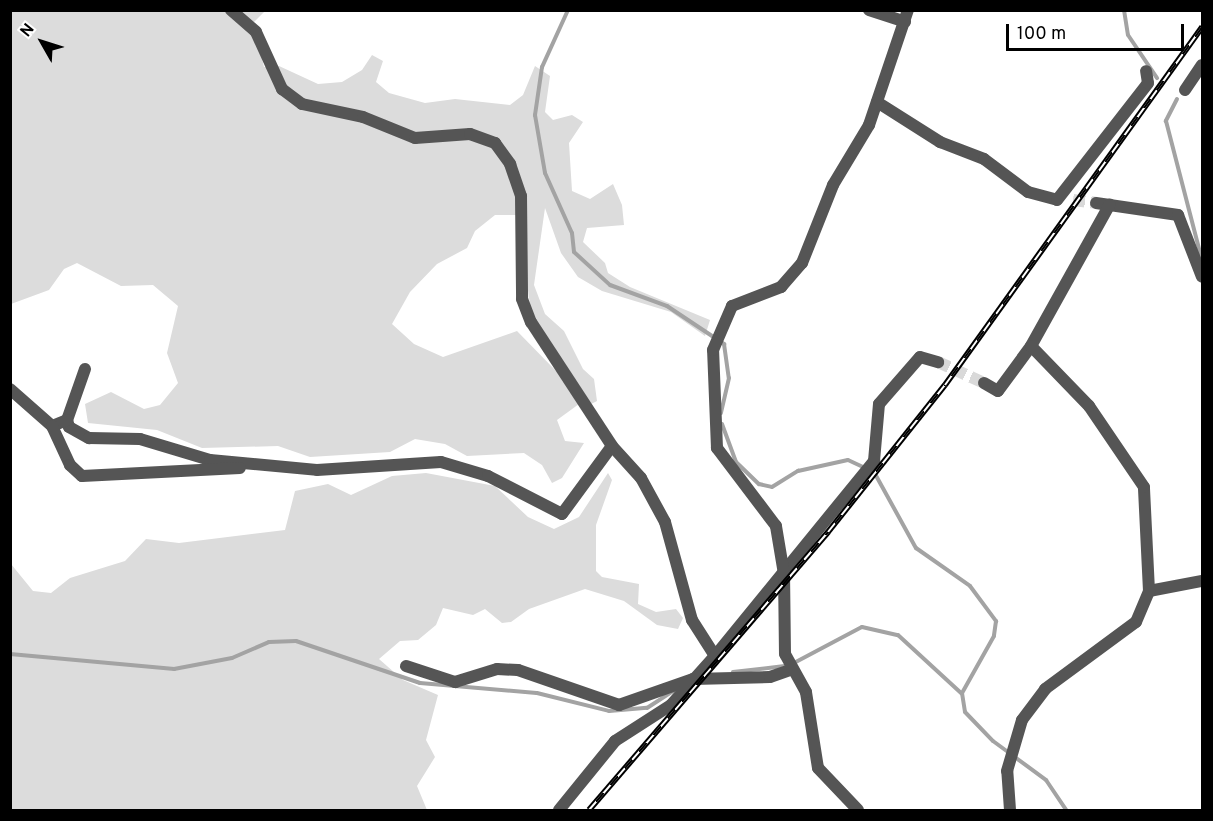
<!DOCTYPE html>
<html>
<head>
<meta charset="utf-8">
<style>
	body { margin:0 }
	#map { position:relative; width:1213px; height:821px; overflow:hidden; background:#fff; font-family:Overpass,sans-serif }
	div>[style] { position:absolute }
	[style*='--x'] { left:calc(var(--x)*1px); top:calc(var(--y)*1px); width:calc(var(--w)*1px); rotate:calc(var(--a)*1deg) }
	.green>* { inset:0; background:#dcdcdc }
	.stream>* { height:4px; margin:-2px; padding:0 2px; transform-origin:2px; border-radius:2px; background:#a3a3a3 }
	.minor-tunnel>* { height:12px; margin-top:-6px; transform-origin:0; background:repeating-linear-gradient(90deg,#d9d9d9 0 12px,transparent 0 18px) }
	.minor>* { height:12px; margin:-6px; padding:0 6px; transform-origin:6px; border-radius:6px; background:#555 }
	.rail>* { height:6px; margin-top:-3px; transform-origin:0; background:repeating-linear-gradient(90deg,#fff 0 11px,#000 0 22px); box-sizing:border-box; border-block:2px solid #000 }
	span { translate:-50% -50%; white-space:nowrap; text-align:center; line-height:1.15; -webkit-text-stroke:5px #fff; paint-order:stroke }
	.frame { position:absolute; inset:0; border:12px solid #000; pointer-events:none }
	.north { position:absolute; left:12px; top:12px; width:60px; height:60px; -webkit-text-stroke:4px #fff; paint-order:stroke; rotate:309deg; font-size:16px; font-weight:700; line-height:24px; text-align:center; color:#000 }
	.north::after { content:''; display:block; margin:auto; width:21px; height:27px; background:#000; clip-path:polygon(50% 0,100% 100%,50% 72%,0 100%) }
	.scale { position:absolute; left:1006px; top:24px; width:178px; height:27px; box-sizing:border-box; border:3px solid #000; border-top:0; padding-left:8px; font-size:18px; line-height:21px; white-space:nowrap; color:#000; -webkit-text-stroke:4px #fff; paint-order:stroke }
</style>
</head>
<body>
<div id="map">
	<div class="green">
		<div style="clip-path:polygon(266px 10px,246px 30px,258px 42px,264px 67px,279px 66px,318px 84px,342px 82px,362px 70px,372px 55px,383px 61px,376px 82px,389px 93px,425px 103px,455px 99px,510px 105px,523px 95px,535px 66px,550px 76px,545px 112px,553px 120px,572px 115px,583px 122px,569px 143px,572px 191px,590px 199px,613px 184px,622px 205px,624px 225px,587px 228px,583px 242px,605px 263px,608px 273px,630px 287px,710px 320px,705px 336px,671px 312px,602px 291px,578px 277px,561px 253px,545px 208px,534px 285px,545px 314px,564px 331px,583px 369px,594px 379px,597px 401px,591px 404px,531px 313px,518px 215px,495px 215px,475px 231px,467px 248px,437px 264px,410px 292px,392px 324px,414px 344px,443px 357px,517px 331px,558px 373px,579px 404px,557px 420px,565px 441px,584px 443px,562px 478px,552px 483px,542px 465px,524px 453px,467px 456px,445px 444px,415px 439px,390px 452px,310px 457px,278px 446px,202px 448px,157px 430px,88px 423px,85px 404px,111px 392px,144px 409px,160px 405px,178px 383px,167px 353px,178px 306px,153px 285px,121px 286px,77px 263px,64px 269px,49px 290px,11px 304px,11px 11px)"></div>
		<div style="clip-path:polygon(426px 473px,495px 486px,528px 517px,554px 529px,579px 517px,608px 473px,612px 480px,596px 525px,596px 571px,602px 577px,639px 584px,638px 604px,656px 612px,676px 609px,683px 618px,678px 629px,657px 625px,624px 601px,585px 589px,529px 609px,511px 622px,502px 623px,485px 609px,473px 615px,443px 608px,436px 625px,418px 640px,400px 641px,379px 659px,403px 680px,438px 695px,426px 740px,435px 757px,417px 786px,427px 810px,11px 810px,11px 564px,33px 591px,51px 593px,70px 578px,125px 561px,146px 539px,179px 543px,285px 530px,295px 491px,328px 484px,351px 495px,392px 476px)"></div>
	</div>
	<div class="stream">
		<div style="--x:568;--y:10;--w:63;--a:114.5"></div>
		<div style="--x:542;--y:67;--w:49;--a:98.3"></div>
		<div style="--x:535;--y:115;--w:59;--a:80.2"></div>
		<div style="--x:545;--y:173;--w:66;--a:65.8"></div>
		<div style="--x:572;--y:233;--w:19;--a:84"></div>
		<div style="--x:574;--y:252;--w:49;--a:42.5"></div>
		<div style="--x:610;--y:285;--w:61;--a:20.2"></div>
		<div style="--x:667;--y:306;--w:69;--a:33.7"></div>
		<div style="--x:724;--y:344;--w:34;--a:82"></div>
		<div style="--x:729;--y:378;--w:36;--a:103"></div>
		<div style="--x:1124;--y:10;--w:25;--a:81"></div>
		<div style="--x:1128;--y:35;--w:52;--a:56"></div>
		<div style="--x:1177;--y:99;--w:25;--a:117"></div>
		<div style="--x:1166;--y:121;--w:144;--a:75.5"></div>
		<div style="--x:722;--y:424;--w:40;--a:69.8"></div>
		<div style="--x:736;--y:462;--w:32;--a:44"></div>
		<div style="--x:759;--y:484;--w:13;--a:13"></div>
		<div style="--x:772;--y:487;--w:31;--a:-32"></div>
		<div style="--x:798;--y:471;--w:51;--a:-12.4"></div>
		<div style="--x:848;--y:460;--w:29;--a:25"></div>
		<div style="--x:874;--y:472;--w:87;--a:61.1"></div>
		<div style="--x:916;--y:548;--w:66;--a:35.1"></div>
		<div style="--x:970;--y:586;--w:44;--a:53.4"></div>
		<div style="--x:996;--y:621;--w:15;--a:98"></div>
		<div style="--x:994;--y:636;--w:65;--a:119.3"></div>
		<div style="--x:962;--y:693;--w:19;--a:81"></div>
		<div style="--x:965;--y:712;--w:40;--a:46"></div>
		<div style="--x:993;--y:741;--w:66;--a:36.3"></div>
		<div style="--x:1046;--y:780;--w:36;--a:56"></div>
		<div style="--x:10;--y:654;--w:165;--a:5.2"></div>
		<div style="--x:174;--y:669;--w:59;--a:-10.7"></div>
		<div style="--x:232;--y:658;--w:40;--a:-23.4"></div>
		<div style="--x:269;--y:642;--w:27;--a:-2"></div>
		<div style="--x:296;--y:641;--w:131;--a:18.7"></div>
		<div style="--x:420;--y:683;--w:117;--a:4.9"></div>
		<div style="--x:537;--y:693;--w:74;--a:14"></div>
		<div style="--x:609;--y:711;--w:38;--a:-5"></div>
		<div style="--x:647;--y:708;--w:31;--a:-33"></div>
		<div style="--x:792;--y:664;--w:79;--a:-27.9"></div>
		<div style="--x:862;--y:627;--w:37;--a:13"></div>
		<div style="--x:898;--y:635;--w:86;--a:42.6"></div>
		<div style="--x:733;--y:672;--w:52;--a:-6.6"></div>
	</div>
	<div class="minor-tunnel">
		<div style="--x:1073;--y:200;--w:23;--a:7"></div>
		<div style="--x:938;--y:362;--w:51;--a:24.5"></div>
	</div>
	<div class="minor">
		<div style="--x:231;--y:10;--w:33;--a:41"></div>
		<div style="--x:256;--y:32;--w:63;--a:65.5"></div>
		<div style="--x:282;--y:89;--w:25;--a:37"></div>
		<div style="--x:302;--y:104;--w:62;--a:12"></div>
		<div style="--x:363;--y:117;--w:56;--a:22"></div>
		<div style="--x:415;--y:138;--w:55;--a:-4.2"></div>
		<div style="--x:470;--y:134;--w:27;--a:20"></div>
		<div style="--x:495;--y:143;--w:26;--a:54"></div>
		<div style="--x:510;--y:164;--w:34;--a:71"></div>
		<div style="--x:521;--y:196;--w:103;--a:89.4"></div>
		<div style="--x:522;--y:299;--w:25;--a:69"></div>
		<div style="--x:531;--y:322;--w:148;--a:56.8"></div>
		<div style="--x:612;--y:446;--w:43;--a:47.8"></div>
		<div style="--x:641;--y:478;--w:50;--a:61.4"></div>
		<div style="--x:665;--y:522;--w:102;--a:74.6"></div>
		<div style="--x:692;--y:620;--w:43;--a:57.4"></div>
		<div style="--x:869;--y:10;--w:38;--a:18"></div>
		<div style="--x:1185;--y:90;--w:30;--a:-56"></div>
		<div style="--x:877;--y:102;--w:75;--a:32.4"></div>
		<div style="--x:940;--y:142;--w:47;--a:21.1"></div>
		<div style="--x:984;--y:159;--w:55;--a:36.9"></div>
		<div style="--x:1028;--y:192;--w:30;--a:15"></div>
		<div style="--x:1057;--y:200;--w:148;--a:-52.1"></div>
		<div style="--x:1148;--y:83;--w:12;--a:-99"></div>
		<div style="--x:1096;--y:203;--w:83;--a:8.3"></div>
		<div style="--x:1178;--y:215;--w:66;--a:68.8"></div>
		<div style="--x:85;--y:369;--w:54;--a:109.4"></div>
		<div style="--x:67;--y:420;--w:7;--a:74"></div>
		<div style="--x:69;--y:427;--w:23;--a:29"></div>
		<div style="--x:89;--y:438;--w:51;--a:1.1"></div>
		<div style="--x:140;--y:439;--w:73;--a:16.7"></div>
		<div style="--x:210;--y:460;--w:107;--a:5.3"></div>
		<div style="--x:317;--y:470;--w:124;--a:-3.7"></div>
		<div style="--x:441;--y:462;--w:49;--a:16.6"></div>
		<div style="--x:488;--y:476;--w:83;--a:27.2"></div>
		<div style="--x:562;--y:514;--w:84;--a:-53.7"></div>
		<div style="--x:984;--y:383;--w:16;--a:30"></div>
		<div style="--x:998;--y:391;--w:56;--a:-53.7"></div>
		<div style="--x:1031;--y:346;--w:162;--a:-60.9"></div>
		<div style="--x:10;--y:389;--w:56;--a:41.4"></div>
		<div style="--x:67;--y:420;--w:16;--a:158"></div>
		<div style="--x:52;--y:426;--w:43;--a:65.2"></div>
		<div style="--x:70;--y:465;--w:16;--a:43"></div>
		<div style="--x:82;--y:476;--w:158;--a:-2.9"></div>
		<div style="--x:1149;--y:591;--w:54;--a:-10.7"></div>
		<div style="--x:406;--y:666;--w:52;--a:18.1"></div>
		<div style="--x:455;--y:682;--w:44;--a:-17.2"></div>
		<div style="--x:497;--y:669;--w:21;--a:3"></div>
		<div style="--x:518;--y:670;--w:107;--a:19.1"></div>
		<div style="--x:619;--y:705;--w:78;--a:-19.4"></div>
		<div style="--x:693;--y:679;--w:77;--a:-1.5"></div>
		<div style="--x:770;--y:677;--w:21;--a:-19"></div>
		<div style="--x:559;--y:810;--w:89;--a:-50.9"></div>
		<div style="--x:615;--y:741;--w:67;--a:-32.7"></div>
		<div style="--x:671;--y:705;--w:66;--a:-48.1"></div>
		<div style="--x:715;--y:656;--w:252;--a:-50.8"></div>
		<div style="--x:874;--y:461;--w:57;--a:-85"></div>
		<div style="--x:879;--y:404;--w:62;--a:-48.9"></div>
		<div style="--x:920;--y:357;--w:19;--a:16"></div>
		<div style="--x:858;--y:810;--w:58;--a:-133.6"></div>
		<div style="--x:818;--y:768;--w:77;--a:-99"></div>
		<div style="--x:806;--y:692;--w:43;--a:-118.9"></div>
		<div style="--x:785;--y:654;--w:80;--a:-90.7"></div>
		<div style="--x:784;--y:574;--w:49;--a:-99.5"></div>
		<div style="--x:776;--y:526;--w:98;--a:-127.1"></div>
		<div style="--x:717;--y:448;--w:98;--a:-92.3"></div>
		<div style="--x:713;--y:350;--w:48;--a:-66.6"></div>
		<div style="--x:732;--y:306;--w:53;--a:-21.2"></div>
		<div style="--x:781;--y:287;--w:32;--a:-49"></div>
		<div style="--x:802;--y:263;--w:84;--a:-68.3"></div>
		<div style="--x:833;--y:185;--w:70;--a:-59"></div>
		<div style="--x:869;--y:125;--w:121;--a:-71.3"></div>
		<div style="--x:1010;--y:810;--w:39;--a:-94"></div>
		<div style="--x:1007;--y:771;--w:53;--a:-73.6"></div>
		<div style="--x:1022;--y:720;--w:39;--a:-53"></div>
		<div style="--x:1045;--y:689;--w:113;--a:-36.4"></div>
		<div style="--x:1136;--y:622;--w:34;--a:-67"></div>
		<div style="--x:1149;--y:591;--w:104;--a:-92.8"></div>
		<div style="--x:1144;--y:487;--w:98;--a:-124.2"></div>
		<div style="--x:1089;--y:406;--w:83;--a:-134"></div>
	</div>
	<div class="rail">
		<div style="--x:589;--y:810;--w:367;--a:-49.3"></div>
		<div style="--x:828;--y:532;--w:188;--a:-51.5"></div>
		<div style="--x:945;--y:385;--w:441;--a:-54.3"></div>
	</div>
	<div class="frame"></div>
	<div class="north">N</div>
	<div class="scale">100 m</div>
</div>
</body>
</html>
